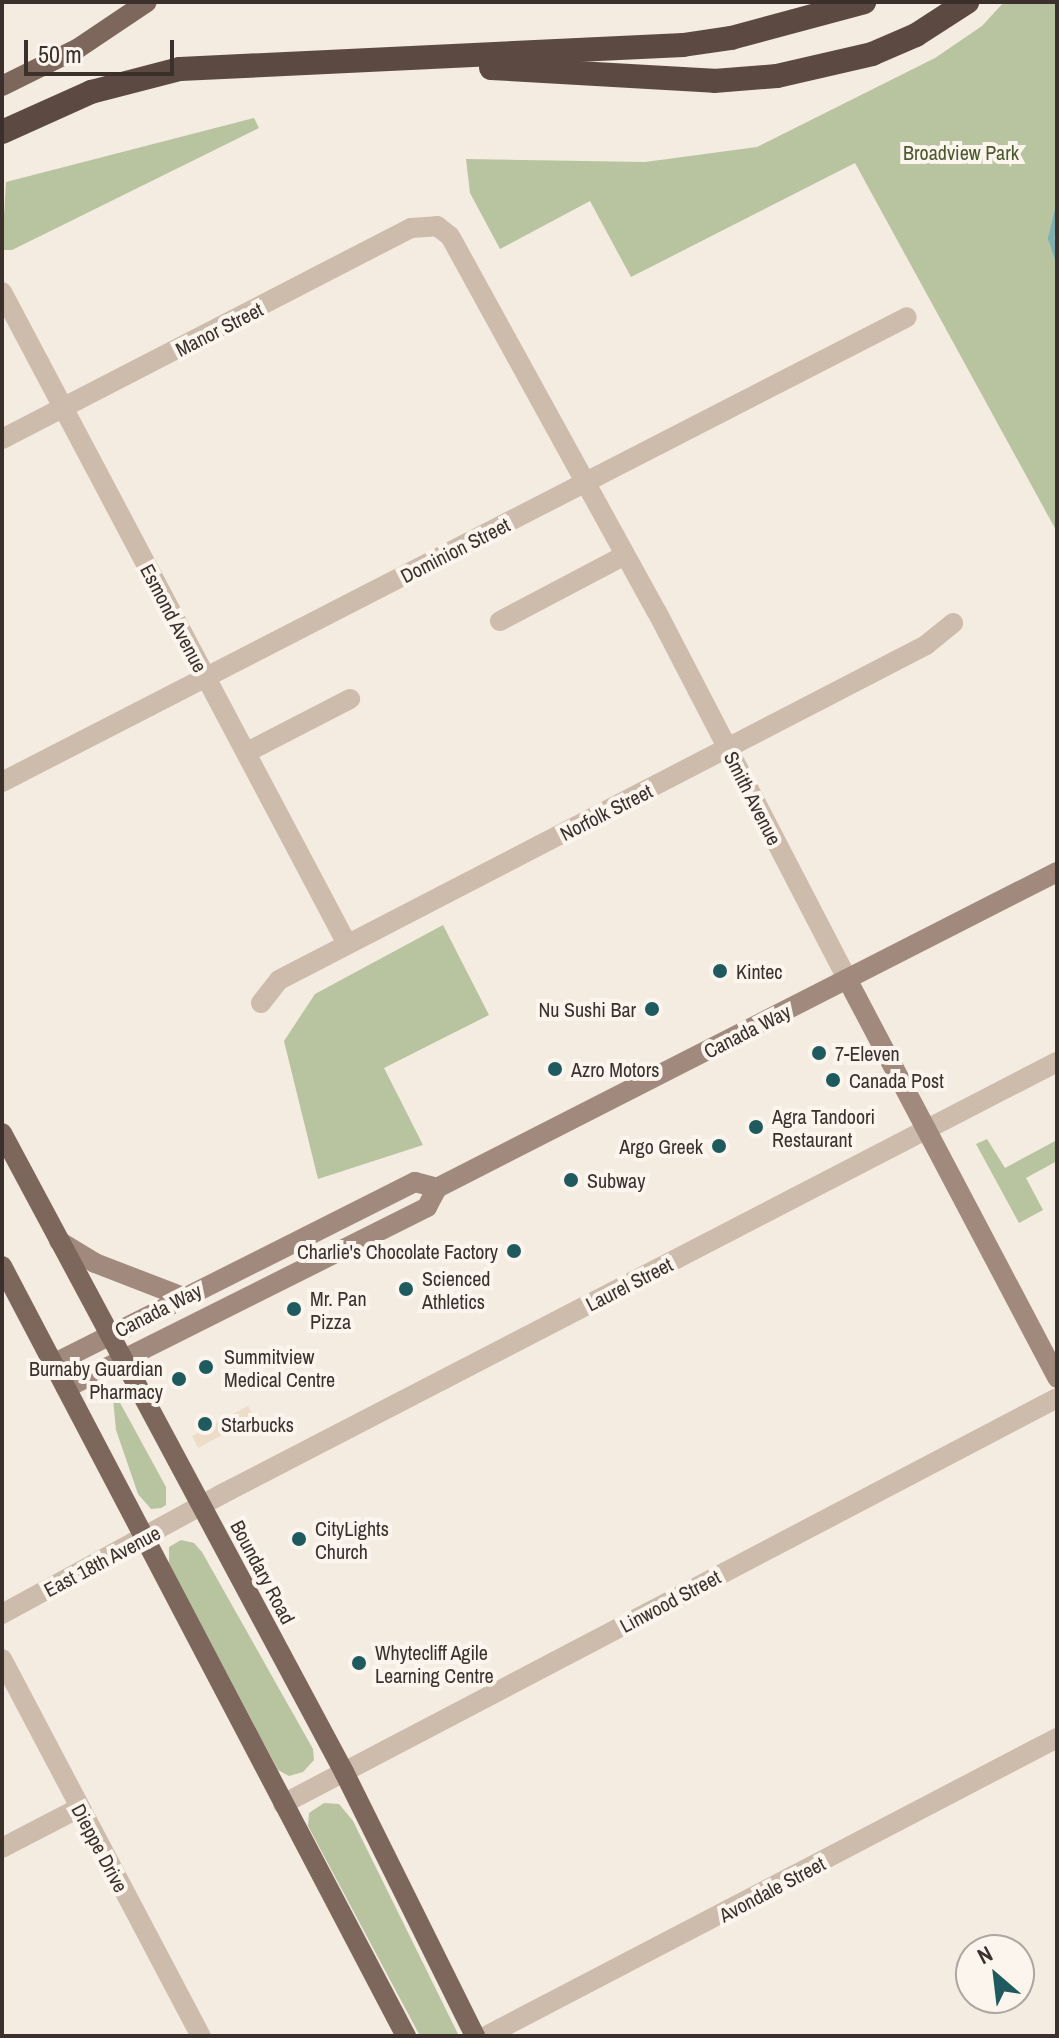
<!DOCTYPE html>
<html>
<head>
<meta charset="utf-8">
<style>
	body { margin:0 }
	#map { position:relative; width:1059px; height:2038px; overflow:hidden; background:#f4ebe1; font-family:"Archivo Narrow",sans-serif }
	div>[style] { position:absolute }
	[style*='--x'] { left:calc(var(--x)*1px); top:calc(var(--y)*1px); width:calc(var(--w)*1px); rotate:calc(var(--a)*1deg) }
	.green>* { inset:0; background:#b8c4a0 }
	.plaza>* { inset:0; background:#ecdcc8 }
	.stream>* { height:6px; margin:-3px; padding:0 3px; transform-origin:3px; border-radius:3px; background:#7fb0b2 }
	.street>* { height:20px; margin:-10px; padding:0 10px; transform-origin:10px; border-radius:10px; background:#cdbbac }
	.secondary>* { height:20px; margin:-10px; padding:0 10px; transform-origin:10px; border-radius:10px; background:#a18a7d }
	.primary>* { height:20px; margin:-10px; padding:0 10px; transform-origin:10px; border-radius:10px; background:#7d675c }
	.highway>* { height:24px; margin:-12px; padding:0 12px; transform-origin:12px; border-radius:12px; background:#5c4a42 }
	.dots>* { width:22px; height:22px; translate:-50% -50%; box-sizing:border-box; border:4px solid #fbf5ee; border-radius:50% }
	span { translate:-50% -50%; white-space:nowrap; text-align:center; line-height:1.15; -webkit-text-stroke:8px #fbf5ee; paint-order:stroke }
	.park-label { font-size:20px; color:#4a5a2e }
	.street-label { font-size:20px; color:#3b302b }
	.poi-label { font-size:20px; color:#3b302b }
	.left { translate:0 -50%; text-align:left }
	.right { translate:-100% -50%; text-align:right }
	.frame { position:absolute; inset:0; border:4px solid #3b302b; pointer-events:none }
	.north { position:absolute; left:955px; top:1934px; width:80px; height:80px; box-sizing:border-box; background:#fbf5ee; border:2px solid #aea6a0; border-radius:50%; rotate:332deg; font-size:22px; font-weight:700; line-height:32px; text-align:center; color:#3b302b }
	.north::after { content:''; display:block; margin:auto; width:28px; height:36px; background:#1f5a5e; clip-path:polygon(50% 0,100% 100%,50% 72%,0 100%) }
	.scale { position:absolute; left:24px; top:40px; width:150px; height:36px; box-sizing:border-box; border:4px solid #3b302b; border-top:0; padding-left:10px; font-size:24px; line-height:28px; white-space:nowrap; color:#3b302b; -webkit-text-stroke:6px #fbf5ee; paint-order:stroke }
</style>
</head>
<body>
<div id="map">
	<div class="green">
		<div style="clip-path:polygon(1004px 2px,1057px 2px,1057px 532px,855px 163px,631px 277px,590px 201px,500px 249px,470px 193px,466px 159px,645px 162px,757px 147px,935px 58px,982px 26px)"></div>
		<div style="clip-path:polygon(254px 118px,259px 128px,12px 250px,2px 250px,6px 182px)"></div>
		<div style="clip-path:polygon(443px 925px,489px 1015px,384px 1068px,423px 1145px,318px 1179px,284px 1041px,315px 994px)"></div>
		<div style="clip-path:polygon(987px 1139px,1005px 1168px,1057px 1140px,1057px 1161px,1026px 1178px,1043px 1210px,1019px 1223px,976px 1144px)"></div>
		<div style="clip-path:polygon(112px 1388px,166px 1487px,166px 1505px,161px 1508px,151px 1509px,138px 1494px,116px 1430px)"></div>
		<div style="clip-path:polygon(181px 1540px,194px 1543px,202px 1552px,313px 1749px,314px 1760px,303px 1772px,289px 1776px,278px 1770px,169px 1564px,169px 1547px)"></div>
		<div style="clip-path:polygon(324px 1803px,339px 1804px,353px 1821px,459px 2036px,420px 2036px,308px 1826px,309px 1813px)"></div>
	</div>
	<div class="plaza">
		<div style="clip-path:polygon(248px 1406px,254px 1418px,198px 1448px,192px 1436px)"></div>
	</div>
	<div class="stream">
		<div style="--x:1057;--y:213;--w:26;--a:103"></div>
		<div style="--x:1051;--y:238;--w:20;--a:72"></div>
	</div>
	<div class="street">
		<div style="--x:2;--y:292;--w:738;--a:62.11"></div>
		<div style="--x:2;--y:439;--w:460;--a:-27.3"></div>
		<div style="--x:411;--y:228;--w:26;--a:-4"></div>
		<div style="--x:437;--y:226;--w:16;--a:38"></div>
		<div style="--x:450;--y:236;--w:429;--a:61.2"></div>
		<div style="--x:657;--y:612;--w:413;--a:62.6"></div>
		<div style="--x:500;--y:621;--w:141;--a:-27.8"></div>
		<div style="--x:247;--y:752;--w:116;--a:-27.2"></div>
		<div style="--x:2;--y:782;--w:1017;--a:-27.19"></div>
		<div style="--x:261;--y:1003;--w:29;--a:-52"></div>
		<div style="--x:279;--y:980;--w:729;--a:-27.37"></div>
		<div style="--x:926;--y:645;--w:35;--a:-39"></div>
		<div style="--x:2;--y:1614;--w:251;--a:-28.6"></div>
		<div style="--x:222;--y:1494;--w:940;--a:-27.36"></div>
		<div style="--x:2;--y:1659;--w:426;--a:62.2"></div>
		<div style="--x:283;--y:1804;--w:874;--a:-27.68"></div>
		<div style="--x:2;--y:1848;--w:87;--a:-27.5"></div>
		<div style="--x:486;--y:2036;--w:644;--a:-27.56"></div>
	</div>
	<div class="secondary">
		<div style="--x:847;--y:979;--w:451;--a:62.2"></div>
		<div style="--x:59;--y:1241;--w:42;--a:31.4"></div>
		<div style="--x:95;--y:1263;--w:94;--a:21.1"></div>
		<div style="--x:53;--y:1364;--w:405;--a:-26.7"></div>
		<div style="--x:415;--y:1182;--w:23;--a:15"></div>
		<div style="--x:66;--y:1388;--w:404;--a:-26.6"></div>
		<div style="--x:427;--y:1207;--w:21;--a:-62"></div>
		<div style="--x:437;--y:1188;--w:696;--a:-27.01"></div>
	</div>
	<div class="primary">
		<div style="--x:2;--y:86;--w:84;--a:-26.3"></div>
		<div style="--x:77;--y:49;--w:84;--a:-33.9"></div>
		<div style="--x:2;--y:1133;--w:725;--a:61.84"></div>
		<div style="--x:344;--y:1772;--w:295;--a:63.6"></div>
		<div style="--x:2;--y:1266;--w:870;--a:62.32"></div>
	</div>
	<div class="highway">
		<div style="--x:491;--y:68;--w:223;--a:3.3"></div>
		<div style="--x:714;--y:81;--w:63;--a:-4.5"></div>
		<div style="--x:777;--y:76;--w:98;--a:-13"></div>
		<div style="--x:872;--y:54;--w:48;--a:-23.4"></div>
		<div style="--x:916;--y:35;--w:61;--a:-32.9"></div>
		<div style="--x:2;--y:132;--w:98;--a:-24.2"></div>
		<div style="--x:91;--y:92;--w:92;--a:-14.5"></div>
		<div style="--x:180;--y:69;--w:504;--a:-2.73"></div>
		<div style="--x:683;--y:45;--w:49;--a:-8.3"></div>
		<div style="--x:731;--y:38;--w:138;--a:-15.1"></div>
	</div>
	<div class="dots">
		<div style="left:720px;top:971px;background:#1f5a5e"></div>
		<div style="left:652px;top:1009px;background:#1f5a5e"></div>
		<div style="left:819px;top:1053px;background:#1f5a5e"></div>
		<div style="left:555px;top:1069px;background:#1f5a5e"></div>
		<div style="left:833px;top:1080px;background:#1f5a5e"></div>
		<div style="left:756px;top:1127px;background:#1f5a5e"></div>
		<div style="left:719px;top:1146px;background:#1f5a5e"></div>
		<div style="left:571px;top:1180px;background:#1f5a5e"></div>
		<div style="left:514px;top:1251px;background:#1f5a5e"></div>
		<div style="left:406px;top:1289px;background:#1f5a5e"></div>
		<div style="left:294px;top:1309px;background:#1f5a5e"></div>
		<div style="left:206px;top:1367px;background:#1f5a5e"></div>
		<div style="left:179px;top:1379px;background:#1f5a5e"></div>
		<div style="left:205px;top:1424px;background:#1f5a5e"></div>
		<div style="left:299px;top:1539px;background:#1f5a5e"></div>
		<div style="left:359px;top:1663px;background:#1f5a5e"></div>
	</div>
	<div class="park-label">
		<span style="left:961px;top:152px">Broadview Park</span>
	</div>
	<div class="street-label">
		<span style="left:219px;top:329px;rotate:-27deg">Manor Street</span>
		<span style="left:455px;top:550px;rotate:-27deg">Dominion Street</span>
		<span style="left:174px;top:618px;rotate:62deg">Esmond Avenue</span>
		<span style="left:753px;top:798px;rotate:63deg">Smith Avenue</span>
		<span style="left:606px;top:812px;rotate:-27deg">Norfolk Street</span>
		<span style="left:747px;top:1031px;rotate:-27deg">Canada Way</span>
		<span style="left:629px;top:1284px;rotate:-27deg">Laurel Street</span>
		<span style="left:158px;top:1310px;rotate:-27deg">Canada Way</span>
		<span style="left:102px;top:1561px;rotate:-28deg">East 18th Avenue</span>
		<span style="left:263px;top:1572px;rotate:62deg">Boundary Road</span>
		<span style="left:670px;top:1601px;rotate:-28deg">Linwood Street</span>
		<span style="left:100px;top:1848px;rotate:62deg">Dieppe Drive</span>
		<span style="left:772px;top:1889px;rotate:-28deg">Avondale Street</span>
	</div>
	<div class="poi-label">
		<span class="left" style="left:736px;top:971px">Kintec</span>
		<span class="right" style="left:636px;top:1009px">Nu Sushi Bar</span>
		<span class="left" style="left:835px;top:1053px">7-Eleven</span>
		<span class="left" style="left:571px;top:1069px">Azro Motors</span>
		<span class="left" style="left:849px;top:1080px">Canada Post</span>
		<span class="left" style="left:772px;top:1128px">Agra Tandoori<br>Restaurant</span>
		<span class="right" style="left:703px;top:1146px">Argo Greek</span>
		<span class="left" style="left:587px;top:1180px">Subway</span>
		<span class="right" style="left:498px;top:1251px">Charlie's Chocolate Factory</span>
		<span class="left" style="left:422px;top:1290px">Scienced<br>Athletics</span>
		<span class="left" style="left:310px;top:1310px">Mr. Pan<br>Pizza</span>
		<span class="left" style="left:224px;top:1368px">Summitview<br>Medical Centre</span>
		<span class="right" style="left:163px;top:1380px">Burnaby Guardian<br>Pharmacy</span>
		<span class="left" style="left:221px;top:1424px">Starbucks</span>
		<span class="left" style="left:315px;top:1540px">CityLights<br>Church</span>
		<span class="left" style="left:375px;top:1664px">Whytecliff Agile<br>Learning Centre</span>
	</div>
	<div class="frame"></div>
	<div class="north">N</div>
	<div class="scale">50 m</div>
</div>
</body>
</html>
